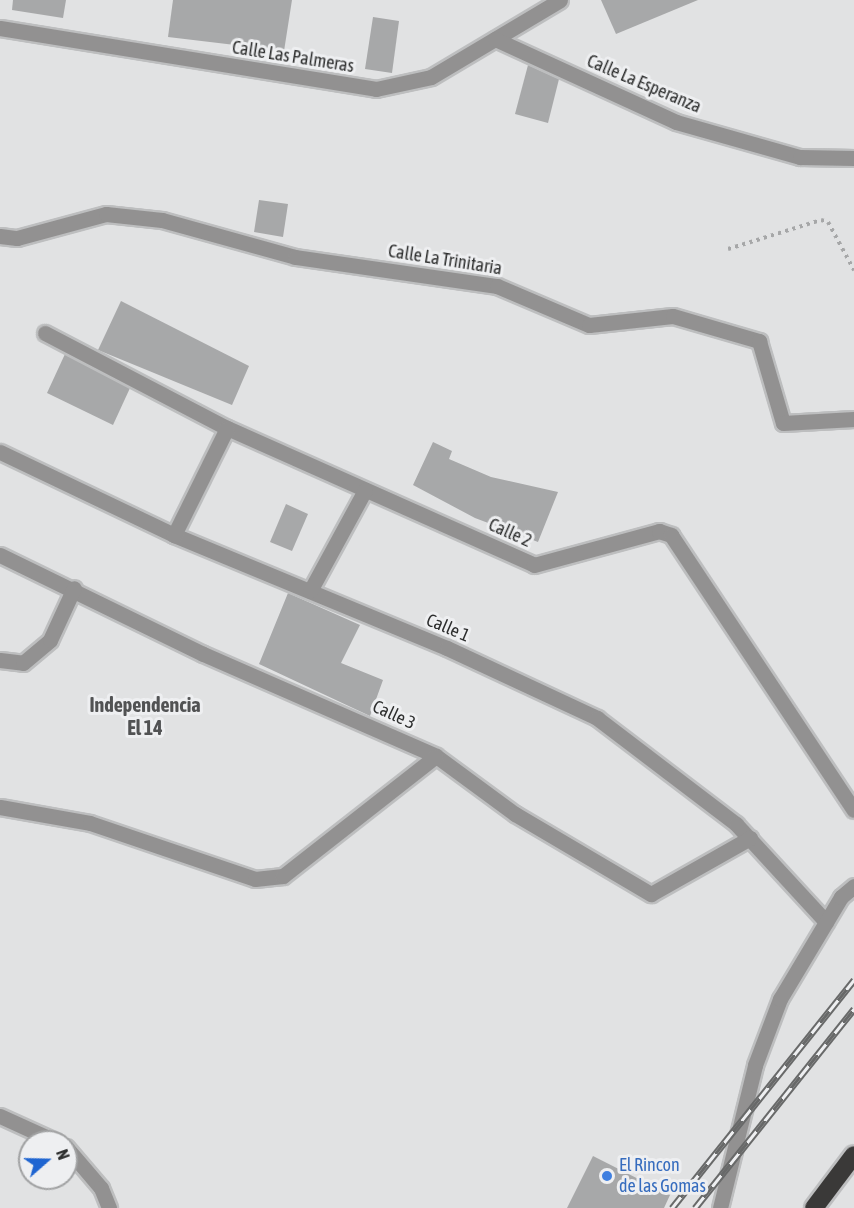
<!DOCTYPE html>
<html>
<head>
<meta charset="utf-8">
<style>
	body { margin:0 }
	#map { position:relative; width:854px; height:1208px; overflow:hidden; background:#e1e2e3; font-family:"Asap Condensed",sans-serif }
	div>[style] { position:absolute }
	[style*='--x'] { left:calc(var(--x)*1px); top:calc(var(--y)*1px); width:calc(var(--w)*1px); rotate:calc(var(--a)*1deg) }
	.building>* { inset:0; background:#a7a8a9 }
	.path>* { height:4px; margin-top:-2px; transform-origin:0; background:repeating-linear-gradient(90deg,#a6a7a8 0 3px,transparent 0 7.5px) }
	.roads { filter:drop-shadow(2px 0 #bdbebf) drop-shadow(-2px 0 #bdbebf) drop-shadow(0 2px #bdbebf) drop-shadow(0 -2px #bdbebf) }
	.minor>* { height:15px; margin:-7.5px; padding:0 7.5px; transform-origin:7.5px; border-radius:7.5px; background:#929191 }
	.highway>* { height:18px; margin:-9px; padding:0 9px; transform-origin:9px; border-radius:9px; background:#3a3938 }
	.rail>* { height:7px; margin-top:-3.5px; transform-origin:0; background:repeating-linear-gradient(90deg,#eeeff1 0 14px,#686969 0 28px); box-sizing:border-box; border-block:2px solid #686969 }
	.dots>* { width:16px; height:16px; translate:-50% -50%; box-sizing:border-box; border:3px solid #eeeff1; border-radius:50% }
	span { translate:-50% -50%; white-space:nowrap; text-align:center; line-height:1.15; -webkit-text-stroke:6px #eeeff1; paint-order:stroke }
	.street-label { font-size:18px; color:#2d2e2e }
	.shop-label { font-size:18px; color:#366cbe }
	.left { translate:0 -50%; text-align:left }
	.neighbourhood-label { font-size:20px; color:#515253; font-weight:700 }
	.north { position:absolute; left:18px; top:1130px; width:60px; height:60px; box-sizing:border-box; background:#eeeff1; border:2px solid #a1a2a3; border-radius:50%; rotate:70deg; font-size:16px; font-weight:700; line-height:24px; text-align:center; color:#2d2e2e }
	.north::after { content:''; display:block; margin:auto; width:21px; height:27px; background:#1f65d1; clip-path:polygon(50% 0,100% 100%,50% 72%,0 100%) }
</style>
</head>
<body>
<div id="map">
	<div class="building">
		<div style="clip-path:polygon(13px 0,66px 0,63px 18px,12px 10px)"></div>
		<div style="clip-path:polygon(173px 0,292px 0,284px 51px,168px 37px)"></div>
		<div style="clip-path:polygon(601px 0,698px 0,616px 34px)"></div>
		<div style="clip-path:polygon(373px 17px,399px 21px,392px 73px,365px 69px)"></div>
		<div style="clip-path:polygon(528px 65px,559px 79px,548px 123px,515px 114px)"></div>
		<div style="clip-path:polygon(259px 200px,288px 204px,283px 237px,254px 232px)"></div>
		<div style="clip-path:polygon(121px 301px,249px 366px,232px 405px,98px 350px)"></div>
		<div style="clip-path:polygon(65px 354px,130px 388px,113px 425px,47px 393px)"></div>
		<div style="clip-path:polygon(433px 442px,452px 451px,449px 459px,491px 477px,558px 492px,538px 542px,475px 518px,413px 485px)"></div>
		<div style="clip-path:polygon(286px 504px,308px 514px,292px 551px,270px 542px)"></div>
		<div style="clip-path:polygon(288px 593px,360px 625px,341px 663px,383px 680px,370px 716px,259px 664px)"></div>
		<div style="clip-path:polygon(593px 1156px,670px 1195px,664px 1208px,567px 1208px)"></div>
	</div>
	<div class="path">
		<div style="--x:728;--y:249;--w:97;--a:-17.3"></div>
		<div style="--x:821;--y:220;--w:7;--a:16"></div>
		<div style="--x:828;--y:222;--w:55;--a:61.6"></div>
	</div>
	<div class="roads">
		<div class="minor">
			<div style="--x:0;--y:28;--w:381;--a:9.2"></div>
			<div style="--x:376;--y:89;--w:56;--a:-12.3"></div>
			<div style="--x:431;--y:77;--w:150;--a:-30.8"></div>
			<div style="--x:495;--y:39;--w:199;--a:24.6"></div>
			<div style="--x:676;--y:122;--w:129;--a:15.8"></div>
			<div style="--x:800;--y:157;--w:54;--a:1.1"></div>
			<div style="--x:0;--y:236;--w:17;--a:7"></div>
			<div style="--x:17;--y:238;--w:92;--a:-15.1"></div>
			<div style="--x:106;--y:214;--w:56;--a:6.1"></div>
			<div style="--x:162;--y:220;--w:138;--a:15.5"></div>
			<div style="--x:295;--y:257;--w:204;--a:8.2"></div>
			<div style="--x:497;--y:286;--w:100;--a:23"></div>
			<div style="--x:589;--y:325;--w:84;--a:-6.1"></div>
			<div style="--x:673;--y:316;--w:90;--a:16.2"></div>
			<div style="--x:759;--y:341;--w:85;--a:73.7"></div>
			<div style="--x:783;--y:423;--w:71;--a:-3.2"></div>
			<div style="--x:45;--y:333;--w:205;--a:27.6"></div>
			<div style="--x:227;--y:428;--w:336;--a:24"></div>
			<div style="--x:534;--y:565;--w:130;--a:-15.2"></div>
			<div style="--x:659;--y:531;--w:13;--a:18"></div>
			<div style="--x:671;--y:535;--w:330;--a:56.4"></div>
			<div style="--x:0;--y:452;--w:193;--a:25.5"></div>
			<div style="--x:174;--y:535;--w:295;--a:22.5"></div>
			<div style="--x:447;--y:648;--w:166;--a:25"></div>
			<div style="--x:597;--y:718;--w:175;--a:37.3"></div>
			<div style="--x:736;--y:824;--w:133;--a:47.4"></div>
			<div style="--x:174;--y:535;--w:119;--a:-63.6"></div>
			<div style="--x:0;--y:555;--w:226;--a:26"></div>
			<div style="--x:203;--y:654;--w:254;--a:23.6"></div>
			<div style="--x:436;--y:756;--w:98;--a:36.3"></div>
			<div style="--x:515;--y:814;--w:158;--a:30.5"></div>
			<div style="--x:651;--y:894;--w:114;--a:-29.5"></div>
			<div style="--x:310;--y:591;--w:115;--a:-61.4"></div>
			<div style="--x:0;--y:660;--w:23;--a:7"></div>
			<div style="--x:23;--y:663;--w:35;--a:-40"></div>
			<div style="--x:50;--y:640;--w:57;--a:-65.2"></div>
			<div style="--x:0;--y:807;--w:91;--a:10.1"></div>
			<div style="--x:90;--y:823;--w:174;--a:18.7"></div>
			<div style="--x:255;--y:879;--w:28;--a:-6"></div>
			<div style="--x:283;--y:876;--w:194;--a:-38.1"></div>
			<div style="--x:0;--y:1116;--w:63;--a:24.5"></div>
			<div style="--x:66;--y:1147;--w:54;--a:49.5"></div>
			<div style="--x:101;--y:1188;--w:22;--a:68"></div>
			<div style="--x:720;--y:1208;--w:147;--a:-76.2"></div>
			<div style="--x:755;--y:1065;--w:71;--a:-69.3"></div>
			<div style="--x:780;--y:999;--w:119;--a:-59.1"></div>
			<div style="--x:841;--y:897;--w:17;--a:-40"></div>
		</div>
		<div class="highway">
			<div style="--x:814;--y:1208;--w:66;--a:-53"></div>
		</div>
	</div>
	<div class="rail">
		<div style="--x:672;--y:1208;--w:292;--a:-51.4"></div>
		<div style="--x:695;--y:1208;--w:255;--a:-51.4"></div>
	</div>
	<div class="dots">
		<div style="left:607px;top:1176px;background:#3f7fe0"></div>
	</div>
	<div class="street-label">
		<span style="left:293px;top:57px;rotate:9deg">Calle Las Palmeras</span>
		<span style="left:644px;top:84px;rotate:23deg">Calle La Esperanza</span>
		<span style="left:445px;top:260px;rotate:9deg">Calle La Trinitaria</span>
		<span style="left:510px;top:533px;rotate:24deg">Calle 2</span>
		<span style="left:448px;top:628px;rotate:23deg">Calle 1</span>
		<span style="left:394px;top:715px;rotate:25deg">Calle 3</span>
	</div>
	<div class="shop-label">
		<span class="left" style="left:619px;top:1176px">El Rincon<br>de las Gomas</span>
	</div>
	<div class="neighbourhood-label">
		<span style="left:145px;top:716px">Independencia<br>El 14</span>
	</div>
	<div class="north">N</div>
</div>
</body>
</html>
